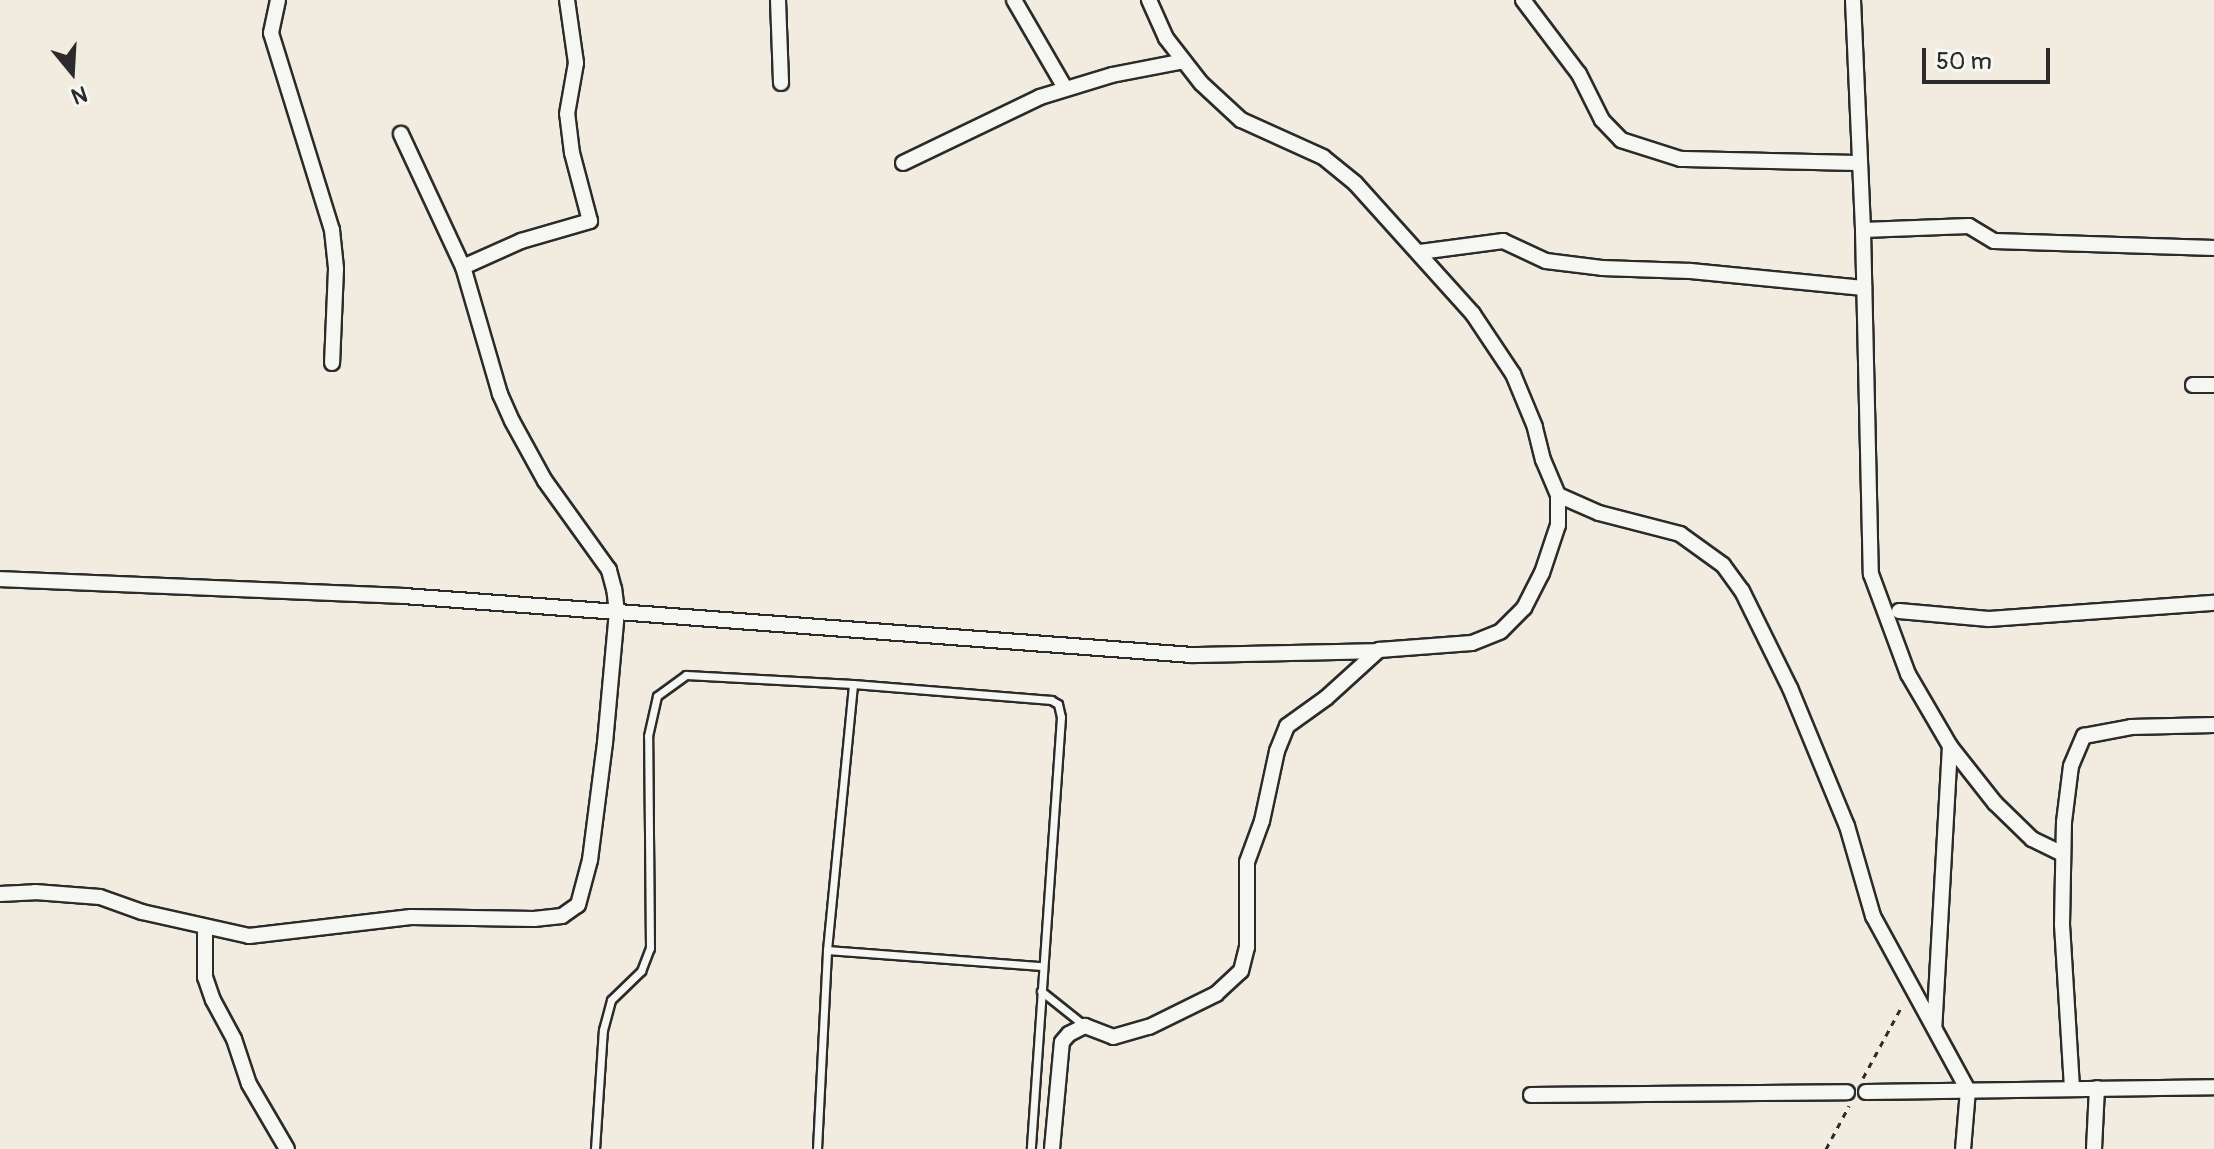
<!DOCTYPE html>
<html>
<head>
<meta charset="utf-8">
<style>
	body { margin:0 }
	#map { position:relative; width:2214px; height:1149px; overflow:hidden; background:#f1ecdf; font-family:Pangolin,sans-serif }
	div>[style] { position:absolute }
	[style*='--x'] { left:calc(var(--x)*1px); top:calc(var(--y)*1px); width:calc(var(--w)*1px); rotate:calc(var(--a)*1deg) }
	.path>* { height:3px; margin-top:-1.5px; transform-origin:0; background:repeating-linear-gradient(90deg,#2b2b2b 0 6px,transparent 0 12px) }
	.roads { filter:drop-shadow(2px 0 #2b2b2b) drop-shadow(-2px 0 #2b2b2b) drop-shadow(0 2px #2b2b2b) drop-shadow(0 -2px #2b2b2b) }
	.lane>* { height:7px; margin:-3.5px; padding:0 3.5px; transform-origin:3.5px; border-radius:3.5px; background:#f6f6f2 }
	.street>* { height:14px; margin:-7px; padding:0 7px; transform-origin:7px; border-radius:7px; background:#f6f6f2 }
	span { translate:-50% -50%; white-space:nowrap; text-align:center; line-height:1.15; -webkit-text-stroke:8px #f6f6f2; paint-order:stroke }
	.north { position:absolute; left:32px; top:32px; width:80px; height:80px; -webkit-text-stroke:6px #f6f6f2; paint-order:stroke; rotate:162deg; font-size:22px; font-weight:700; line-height:32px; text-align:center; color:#2b2b2b }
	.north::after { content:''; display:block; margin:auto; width:28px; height:36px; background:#2b2b2b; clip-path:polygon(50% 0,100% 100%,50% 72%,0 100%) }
	.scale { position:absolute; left:1922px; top:48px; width:128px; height:36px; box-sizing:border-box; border:4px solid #2b2b2b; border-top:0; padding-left:10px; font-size:24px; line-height:28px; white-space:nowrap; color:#2b2b2b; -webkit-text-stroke:6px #f6f6f2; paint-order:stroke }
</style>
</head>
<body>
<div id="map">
	<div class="path">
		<div style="--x:1863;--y:1078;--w:84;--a:-61.6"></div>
		<div style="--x:1826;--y:1149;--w:49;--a:-61.9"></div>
	</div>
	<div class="roads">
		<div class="lane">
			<div style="--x:827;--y:950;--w:215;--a:4.3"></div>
			<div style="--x:1041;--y:991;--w:56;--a:38.5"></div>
			<div style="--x:595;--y:1149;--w:119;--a:-86.2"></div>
			<div style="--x:603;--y:1030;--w:31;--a:-75"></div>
			<div style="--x:611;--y:1000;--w:42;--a:-44"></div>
			<div style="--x:641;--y:971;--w:25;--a:-69"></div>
			<div style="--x:650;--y:948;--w:212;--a:-90.5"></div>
			<div style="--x:648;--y:736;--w:41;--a:-77.3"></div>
			<div style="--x:657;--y:696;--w:36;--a:-36"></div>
			<div style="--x:686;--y:675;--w:167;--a:3.1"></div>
			<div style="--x:853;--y:684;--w:199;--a:4.6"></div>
			<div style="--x:1051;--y:700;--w:8;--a:30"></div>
			<div style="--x:1058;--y:704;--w:13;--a:77"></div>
			<div style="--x:1061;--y:717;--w:433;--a:94"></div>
			<div style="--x:817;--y:1149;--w:199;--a:-87.1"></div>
			<div style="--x:827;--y:950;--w:267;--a:-84.4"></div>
		</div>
		<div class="street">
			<div style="--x:278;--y:0;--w:34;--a:102"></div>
			<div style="--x:271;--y:33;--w:206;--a:72.8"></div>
			<div style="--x:332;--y:230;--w:39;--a:84"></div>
			<div style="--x:336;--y:269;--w:94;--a:92.4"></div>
			<div style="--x:778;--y:0;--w:83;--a:87.9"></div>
			<div style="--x:1014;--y:0;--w:102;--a:59.9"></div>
			<div style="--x:1523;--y:0;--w:93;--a:52.9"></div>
			<div style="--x:1579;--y:74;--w:51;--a:63.4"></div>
			<div style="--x:1602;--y:120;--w:28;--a:46"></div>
			<div style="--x:1621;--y:140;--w:63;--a:17.6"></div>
			<div style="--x:1681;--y:159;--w:179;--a:1.3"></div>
			<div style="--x:1853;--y:0;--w:230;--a:87.5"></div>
			<div style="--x:1863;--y:230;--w:344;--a:88.7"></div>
			<div style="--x:1871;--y:574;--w:107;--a:69.7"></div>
			<div style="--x:1908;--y:674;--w:83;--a:59.7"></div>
			<div style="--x:1950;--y:746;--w:282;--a:93.2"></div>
			<div style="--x:903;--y:163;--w:152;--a:-25.7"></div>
			<div style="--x:1040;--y:97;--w:75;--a:-17"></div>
			<div style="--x:1112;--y:75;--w:73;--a:-11"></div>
			<div style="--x:1863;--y:230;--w:106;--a:-2.2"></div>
			<div style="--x:1969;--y:226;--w:29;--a:31"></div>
			<div style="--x:1994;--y:241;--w:220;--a:1.8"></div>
			<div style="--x:1420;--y:252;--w:84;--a:-7.5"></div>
			<div style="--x:1503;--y:241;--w:47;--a:24.9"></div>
			<div style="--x:1546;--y:261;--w:56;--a:7.1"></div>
			<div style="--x:1602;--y:268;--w:88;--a:2"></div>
			<div style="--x:1690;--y:271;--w:175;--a:5.6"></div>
			<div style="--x:463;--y:267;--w:64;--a:-24.1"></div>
			<div style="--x:521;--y:241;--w:72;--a:-16.2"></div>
			<div style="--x:590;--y:221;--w:70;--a:-104.8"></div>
			<div style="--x:572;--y:153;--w:39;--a:-97"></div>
			<div style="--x:567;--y:114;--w:52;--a:-80"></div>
			<div style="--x:576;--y:63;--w:64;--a:-98.1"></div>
			<div style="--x:2193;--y:385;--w:21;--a:0"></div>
			<div style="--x:1558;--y:495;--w:45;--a:23.7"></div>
			<div style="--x:1599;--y:513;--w:84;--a:14.5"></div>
			<div style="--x:1680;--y:534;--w:53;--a:35.8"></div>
			<div style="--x:1723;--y:565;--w:32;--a:54"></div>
			<div style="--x:1742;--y:591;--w:108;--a:63.7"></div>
			<div style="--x:1790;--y:688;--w:149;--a:67.6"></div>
			<div style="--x:1847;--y:826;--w:94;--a:73.9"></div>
			<div style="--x:1873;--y:916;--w:198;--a:61.4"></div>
			<div style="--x:1968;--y:1090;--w:59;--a:94.8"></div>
			<div style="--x:0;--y:579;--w:404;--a:2.4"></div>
			<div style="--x:404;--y:596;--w:791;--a:4.28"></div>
			<div style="--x:1193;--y:655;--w:184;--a:-1.2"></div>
			<div style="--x:1899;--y:611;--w:90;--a:5.1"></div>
			<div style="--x:1989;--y:619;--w:226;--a:-4.1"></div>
			<div style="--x:1950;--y:746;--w:73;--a:51.7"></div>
			<div style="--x:1995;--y:803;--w:52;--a:44.2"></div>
			<div style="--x:2032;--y:839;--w:34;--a:26"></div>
			<div style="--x:0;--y:894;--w:35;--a:-3"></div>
			<div style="--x:35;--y:892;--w:65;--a:4.4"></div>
			<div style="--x:100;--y:897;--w:45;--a:19.7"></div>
			<div style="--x:142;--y:912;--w:110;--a:12.6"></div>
			<div style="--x:249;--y:936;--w:163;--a:-6.7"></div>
			<div style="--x:411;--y:917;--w:123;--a:0.9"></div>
			<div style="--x:534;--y:919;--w:28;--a:-6"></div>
			<div style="--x:562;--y:916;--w:19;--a:-35"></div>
			<div style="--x:578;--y:905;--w:47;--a:-75.1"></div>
			<div style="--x:590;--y:860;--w:118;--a:-82.7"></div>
			<div style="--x:605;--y:743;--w:132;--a:-84.8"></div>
			<div style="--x:617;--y:612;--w:23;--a:-97"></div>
			<div style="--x:614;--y:589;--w:20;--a:-105"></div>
			<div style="--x:609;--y:570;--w:110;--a:-125.7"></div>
			<div style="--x:545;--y:481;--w:68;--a:-118.8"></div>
			<div style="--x:512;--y:421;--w:30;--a:-114"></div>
			<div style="--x:500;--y:394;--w:132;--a:-106.2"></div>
			<div style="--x:463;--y:267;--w:147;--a:-115"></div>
			<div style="--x:205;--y:927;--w:50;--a:90"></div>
			<div style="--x:205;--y:977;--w:24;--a:71"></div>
			<div style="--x:213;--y:1000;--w:44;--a:61.7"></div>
			<div style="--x:234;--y:1039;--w:47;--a:71.6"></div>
			<div style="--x:249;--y:1084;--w:75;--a:59.7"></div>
			<div style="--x:2072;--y:1088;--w:163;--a:-93.5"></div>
			<div style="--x:2062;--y:925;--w:103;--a:-88.9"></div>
			<div style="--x:2064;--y:822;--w:56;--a:-82.9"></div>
			<div style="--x:2071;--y:766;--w:33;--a:-67"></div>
			<div style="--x:2084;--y:736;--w:48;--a:-10.8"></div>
			<div style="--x:2131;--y:727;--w:83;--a:-1.4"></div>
			<div style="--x:1866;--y:1092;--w:348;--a:-0.8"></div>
			<div style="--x:1531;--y:1095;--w:316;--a:-0.5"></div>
			<div style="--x:1052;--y:1149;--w:107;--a:-84.7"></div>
			<div style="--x:1062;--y:1042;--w:11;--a:-49"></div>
			<div style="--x:1069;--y:1034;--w:18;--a:-27"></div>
			<div style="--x:1085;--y:1026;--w:30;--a:21"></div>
			<div style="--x:1113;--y:1037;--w:37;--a:-16"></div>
			<div style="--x:1149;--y:1027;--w:75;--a:-26.2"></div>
			<div style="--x:1216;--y:994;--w:34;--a:-43"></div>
			<div style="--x:1241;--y:971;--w:25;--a:-76"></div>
			<div style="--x:1247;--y:947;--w:85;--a:-90"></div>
			<div style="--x:1247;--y:862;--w:44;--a:-69.9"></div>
			<div style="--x:1262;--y:821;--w:72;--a:-77.9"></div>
			<div style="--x:1277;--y:751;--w:27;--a:-68"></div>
			<div style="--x:1287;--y:726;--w:48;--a:-35.7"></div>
			<div style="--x:1326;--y:698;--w:72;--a:-42.2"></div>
			<div style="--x:1379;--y:650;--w:93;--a:-4.3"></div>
			<div style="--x:1472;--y:643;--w:31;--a:-22"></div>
			<div style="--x:1501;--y:631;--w:33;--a:-45"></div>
			<div style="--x:1524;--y:608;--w:39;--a:-63"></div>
			<div style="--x:1542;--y:573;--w:51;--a:-71.6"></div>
			<div style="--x:1558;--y:525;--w:30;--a:-90"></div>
			<div style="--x:1558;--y:495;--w:38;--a:-113"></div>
			<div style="--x:1543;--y:460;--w:34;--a:-104"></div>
			<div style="--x:1535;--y:427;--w:57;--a:-112.5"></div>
			<div style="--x:1513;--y:374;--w:72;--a:-123.7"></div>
			<div style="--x:1473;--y:314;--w:176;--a:-132"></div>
			<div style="--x:1355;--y:183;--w:41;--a:-140.9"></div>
			<div style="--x:1323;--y:157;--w:90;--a:-155.7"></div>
			<div style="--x:1241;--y:120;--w:54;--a:-137.2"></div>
			<div style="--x:1201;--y:83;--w:57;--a:-127.9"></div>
			<div style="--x:1166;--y:38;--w:42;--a:-114.1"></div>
			<div style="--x:2094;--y:1149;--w:61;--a:-87.2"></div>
		</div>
	</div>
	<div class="north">N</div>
	<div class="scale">50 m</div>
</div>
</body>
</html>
